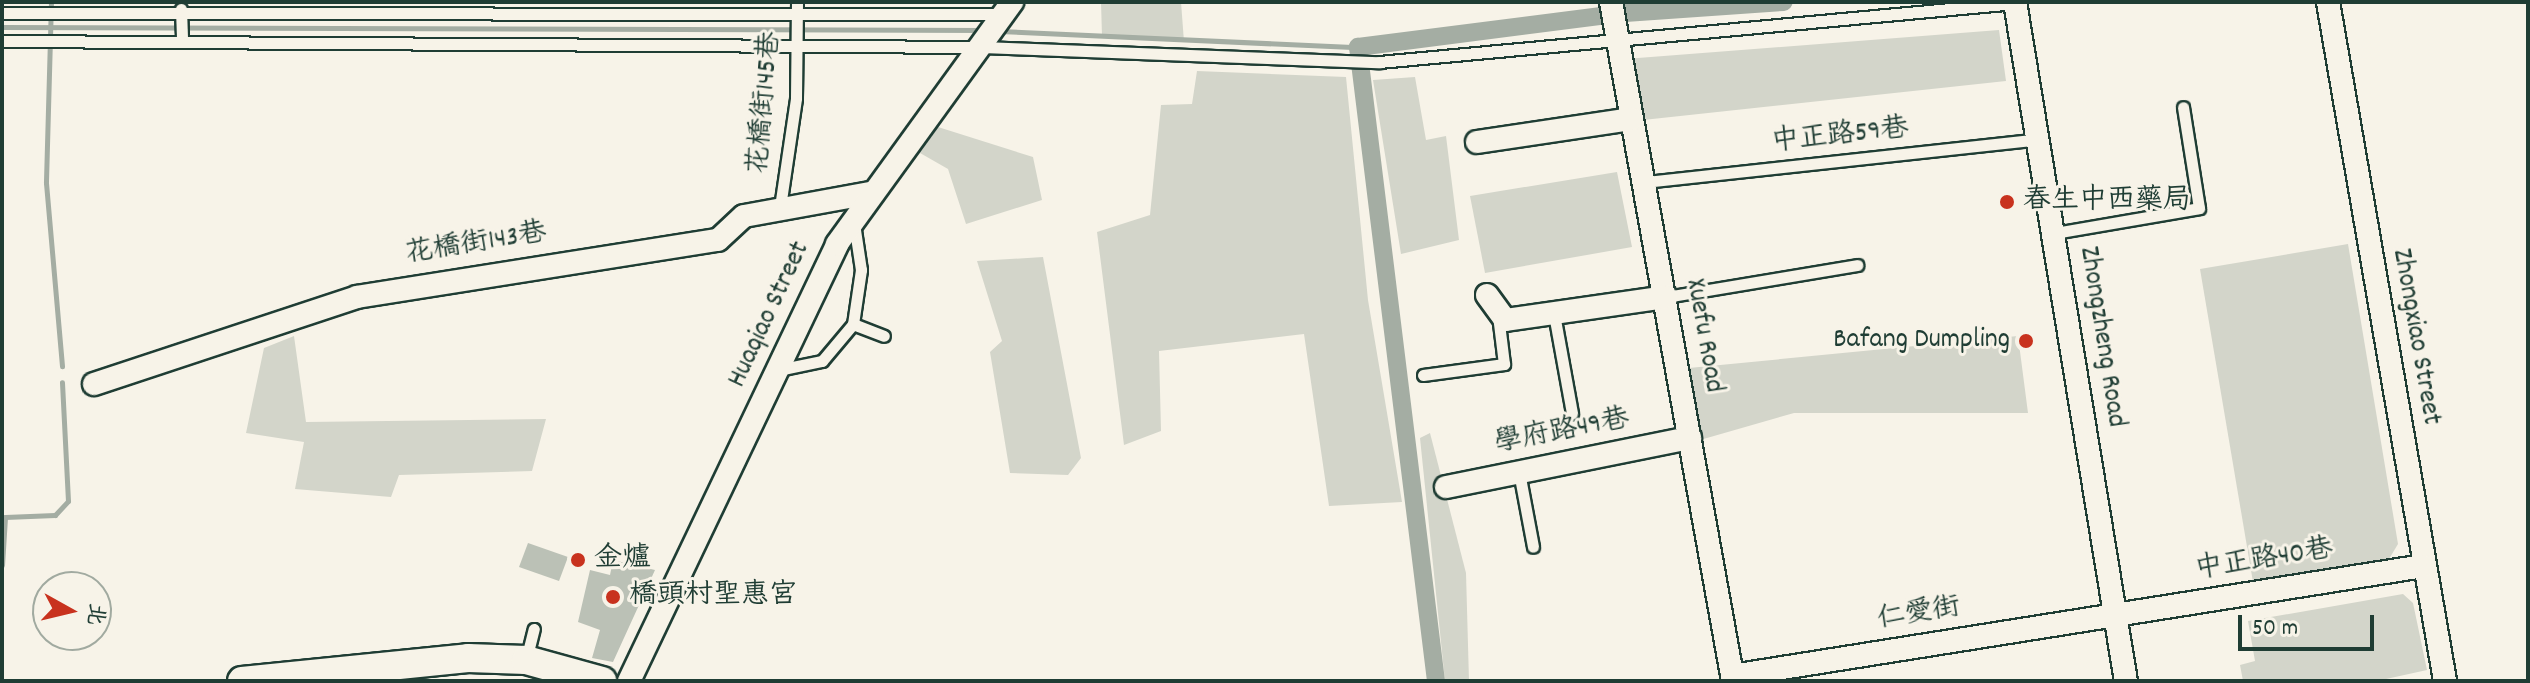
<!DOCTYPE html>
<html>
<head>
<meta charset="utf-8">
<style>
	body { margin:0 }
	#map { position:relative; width:2530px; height:683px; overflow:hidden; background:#f7f3e8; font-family:Dekko,"LXGW WenKai TC",sans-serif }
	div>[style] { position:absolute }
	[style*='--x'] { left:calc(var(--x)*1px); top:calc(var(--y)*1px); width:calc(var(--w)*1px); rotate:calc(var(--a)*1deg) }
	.green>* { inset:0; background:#d3d5ca }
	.stream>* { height:5px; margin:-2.5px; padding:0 2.5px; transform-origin:2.5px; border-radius:2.5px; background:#a4ada3 }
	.canal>* { height:18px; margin:-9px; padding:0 9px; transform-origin:9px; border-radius:9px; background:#a4ada3 }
	.building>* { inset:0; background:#bbc1b6 }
	.roads { filter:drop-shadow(2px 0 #1f3d34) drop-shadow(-2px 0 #1f3d34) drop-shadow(0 2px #1f3d34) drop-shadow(0 -2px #1f3d34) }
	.service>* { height:11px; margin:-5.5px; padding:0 5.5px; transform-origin:5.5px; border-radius:5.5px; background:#f7f3e8 }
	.minor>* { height:22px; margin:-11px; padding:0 11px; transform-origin:11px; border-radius:11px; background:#f7f3e8 }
	.tertiary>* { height:28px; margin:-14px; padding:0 14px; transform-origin:14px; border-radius:14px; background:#f7f3e8 }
	.dots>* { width:22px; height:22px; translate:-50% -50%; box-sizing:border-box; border:4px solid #f7f3e8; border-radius:50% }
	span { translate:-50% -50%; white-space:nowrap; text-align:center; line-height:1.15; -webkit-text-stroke:6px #f7f3e8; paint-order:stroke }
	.street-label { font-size:28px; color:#1f3d34 }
	.poi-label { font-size:28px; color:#1f3d34 }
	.left { translate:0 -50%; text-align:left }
	.right { translate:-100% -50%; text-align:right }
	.frame { position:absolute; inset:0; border:4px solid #1f3d34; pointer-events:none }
	.north { position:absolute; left:32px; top:571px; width:80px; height:80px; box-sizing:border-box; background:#f7f3e8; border:2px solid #a1aaa0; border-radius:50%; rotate:98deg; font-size:22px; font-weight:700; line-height:32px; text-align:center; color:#1f3d34 }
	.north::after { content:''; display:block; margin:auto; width:28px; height:36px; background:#c8321e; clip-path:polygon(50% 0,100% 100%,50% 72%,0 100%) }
	.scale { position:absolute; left:2238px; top:615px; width:136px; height:36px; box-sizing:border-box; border:4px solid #1f3d34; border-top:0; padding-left:10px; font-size:24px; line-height:28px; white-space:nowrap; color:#1f3d34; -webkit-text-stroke:6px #f7f3e8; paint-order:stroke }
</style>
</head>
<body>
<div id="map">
	<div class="green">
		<div style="clip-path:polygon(1101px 2px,1181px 2px,1184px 42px,1102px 36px)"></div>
		<div style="clip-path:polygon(1999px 30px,2006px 81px,1643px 120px,1625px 59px)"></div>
		<div style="clip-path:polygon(1197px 71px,1346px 77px,1368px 300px,1402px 502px,1329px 506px,1304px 334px,1159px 351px,1161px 431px,1124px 445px,1097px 232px,1150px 215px,1161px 105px,1192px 104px)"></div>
		<div style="clip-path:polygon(1415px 77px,1426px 140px,1446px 136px,1459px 240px,1401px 254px,1373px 80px)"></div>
		<div style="clip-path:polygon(938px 127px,1033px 157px,1042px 200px,966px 224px,948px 169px,920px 153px)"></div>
		<div style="clip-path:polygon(1617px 172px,1632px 247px,1485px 273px,1470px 196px)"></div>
		<div style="clip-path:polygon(2348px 244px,2398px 544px,2383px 569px,2254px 588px,2200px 269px)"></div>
		<div style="clip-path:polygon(1043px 257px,1081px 458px,1068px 475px,1010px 473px,990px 352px,1002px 341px,977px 261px)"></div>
		<div style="clip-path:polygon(294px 336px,306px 422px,546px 419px,532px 471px,399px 475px,391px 497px,295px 489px,304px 442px,246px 433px,264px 348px)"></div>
		<div style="clip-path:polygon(2018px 336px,2028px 413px,1794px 413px,1700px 440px,1689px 368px)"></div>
		<div style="clip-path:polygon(1430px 433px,1466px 573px,1469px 681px,1445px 681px,1420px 438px)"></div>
		<div style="clip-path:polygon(2403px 594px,2413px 603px,2427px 670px,2377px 681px,2243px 681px,2240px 665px,2255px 661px,2248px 621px)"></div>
	</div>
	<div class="stream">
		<div style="--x:51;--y:2;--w:181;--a:91.6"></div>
		<div style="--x:46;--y:183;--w:184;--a:85"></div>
		<div style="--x:2;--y:27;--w:983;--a:0.17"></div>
		<div style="--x:999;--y:31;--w:359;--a:2.6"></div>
		<div style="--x:2;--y:565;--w:48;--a:-86.4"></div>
		<div style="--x:5;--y:517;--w:50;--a:-2.3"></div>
		<div style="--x:55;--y:515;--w:19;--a:-47"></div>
		<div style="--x:68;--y:501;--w:119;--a:-92.9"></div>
	</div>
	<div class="canal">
		<div style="--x:1436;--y:681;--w:639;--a:-97.01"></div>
		<div style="--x:1358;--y:47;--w:269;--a:-7.3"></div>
		<div style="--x:1625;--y:13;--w:159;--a:-4"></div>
	</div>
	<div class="building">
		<div style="clip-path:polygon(528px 543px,568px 557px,559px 581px,519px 567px)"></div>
		<div style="clip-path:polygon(613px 560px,655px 570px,613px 662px,592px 658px,600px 630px,578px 622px,590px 570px,610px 575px)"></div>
	</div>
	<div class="roads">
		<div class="service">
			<div style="--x:181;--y:9;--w:32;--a:88"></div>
			<div style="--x:2;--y:13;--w:1000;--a:0.06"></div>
			<div style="--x:2;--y:41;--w:979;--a:0.35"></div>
			<div style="--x:981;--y:47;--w:398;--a:2.2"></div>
			<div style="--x:1379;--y:62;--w:639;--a:-5.3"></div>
			<div style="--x:1645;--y:182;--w:395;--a:-6.2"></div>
			<div style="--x:780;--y:207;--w:110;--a:-81.6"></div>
			<div style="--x:796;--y:98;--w:96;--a:-89.4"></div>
			<div style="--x:2055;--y:233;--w:146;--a:-9.8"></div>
			<div style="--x:2199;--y:208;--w:102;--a:-99"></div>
			<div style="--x:1666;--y:297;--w:194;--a:-9.5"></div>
			<div style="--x:1554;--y:314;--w:101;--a:79.7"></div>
			<div style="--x:853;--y:324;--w:33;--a:21"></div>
			<div style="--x:778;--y:370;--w:45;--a:-11.6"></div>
			<div style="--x:822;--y:361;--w:48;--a:-50"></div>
			<div style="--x:853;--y:324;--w:55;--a:-81.6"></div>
			<div style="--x:861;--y:270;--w:48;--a:-98.5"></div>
			<div style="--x:1423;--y:375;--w:82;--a:-7.7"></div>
			<div style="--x:1504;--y:364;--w:49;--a:-97"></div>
			<div style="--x:1519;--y:472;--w:76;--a:79.4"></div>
			<div style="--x:526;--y:660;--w:32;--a:-76"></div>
		</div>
		<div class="minor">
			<div style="--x:1611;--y:2;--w:690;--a:79.81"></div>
			<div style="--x:2015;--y:2;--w:688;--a:80.72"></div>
			<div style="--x:2328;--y:2;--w:689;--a:80.22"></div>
			<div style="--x:1477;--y:142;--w:156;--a:-8.5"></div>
			<div style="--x:1487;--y:295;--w:31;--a:54"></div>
			<div style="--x:1505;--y:320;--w:163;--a:-8.1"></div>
			<div style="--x:94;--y:384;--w:277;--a:-18.3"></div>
			<div style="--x:357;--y:297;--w:365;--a:-9"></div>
			<div style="--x:718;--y:240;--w:35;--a:-43"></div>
			<div style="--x:744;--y:216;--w:129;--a:-10.3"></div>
			<div style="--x:1446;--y:487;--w:249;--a:-11.4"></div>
			<div style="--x:1732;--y:676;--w:700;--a:-9.04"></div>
			<div style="--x:629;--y:681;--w:484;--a:-64.5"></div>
			<div style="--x:837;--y:244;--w:299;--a:-54.1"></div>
		</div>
		<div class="tertiary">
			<div style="--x:242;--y:681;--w:227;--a:-5.8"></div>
			<div style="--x:468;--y:658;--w:58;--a:2"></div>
			<div style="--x:526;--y:660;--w:79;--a:15.4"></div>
		</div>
	</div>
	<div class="dots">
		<div style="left:2007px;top:202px;background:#c8321e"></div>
		<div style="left:2026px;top:341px;background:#c8321e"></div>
		<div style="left:578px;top:560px;background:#c8321e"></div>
		<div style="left:613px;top:597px;background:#c8321e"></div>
	</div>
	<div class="street-label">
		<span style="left:766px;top:103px;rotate:-85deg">花橋街145巷</span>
		<span style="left:1840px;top:137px;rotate:-6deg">中正路59巷</span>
		<span style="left:476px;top:245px;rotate:-9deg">花橋街143巷</span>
		<span style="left:770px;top:315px;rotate:-65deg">Huaqiao Street</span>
		<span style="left:1703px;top:336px;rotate:80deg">Xuefu Road</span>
		<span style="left:2101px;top:337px;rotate:81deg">Zhongzheng Road</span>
		<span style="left:2415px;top:337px;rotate:80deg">Zhongxiao Street</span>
		<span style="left:1562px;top:433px;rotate:-11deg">學府路49巷</span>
		<span style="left:2264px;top:561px;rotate:-9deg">中正路40巷</span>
		<span style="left:1919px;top:615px;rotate:-9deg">仁愛街</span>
	</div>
	<div class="poi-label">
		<span class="left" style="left:2023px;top:202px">春生中西藥局</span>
		<span class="right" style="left:2010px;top:341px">Bafang Dumpling</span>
		<span class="left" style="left:594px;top:560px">金爐</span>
		<span class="left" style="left:629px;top:597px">橋頭村聖惠宮</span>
	</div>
	<div class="frame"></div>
	<div class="north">北</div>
	<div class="scale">50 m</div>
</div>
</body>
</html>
